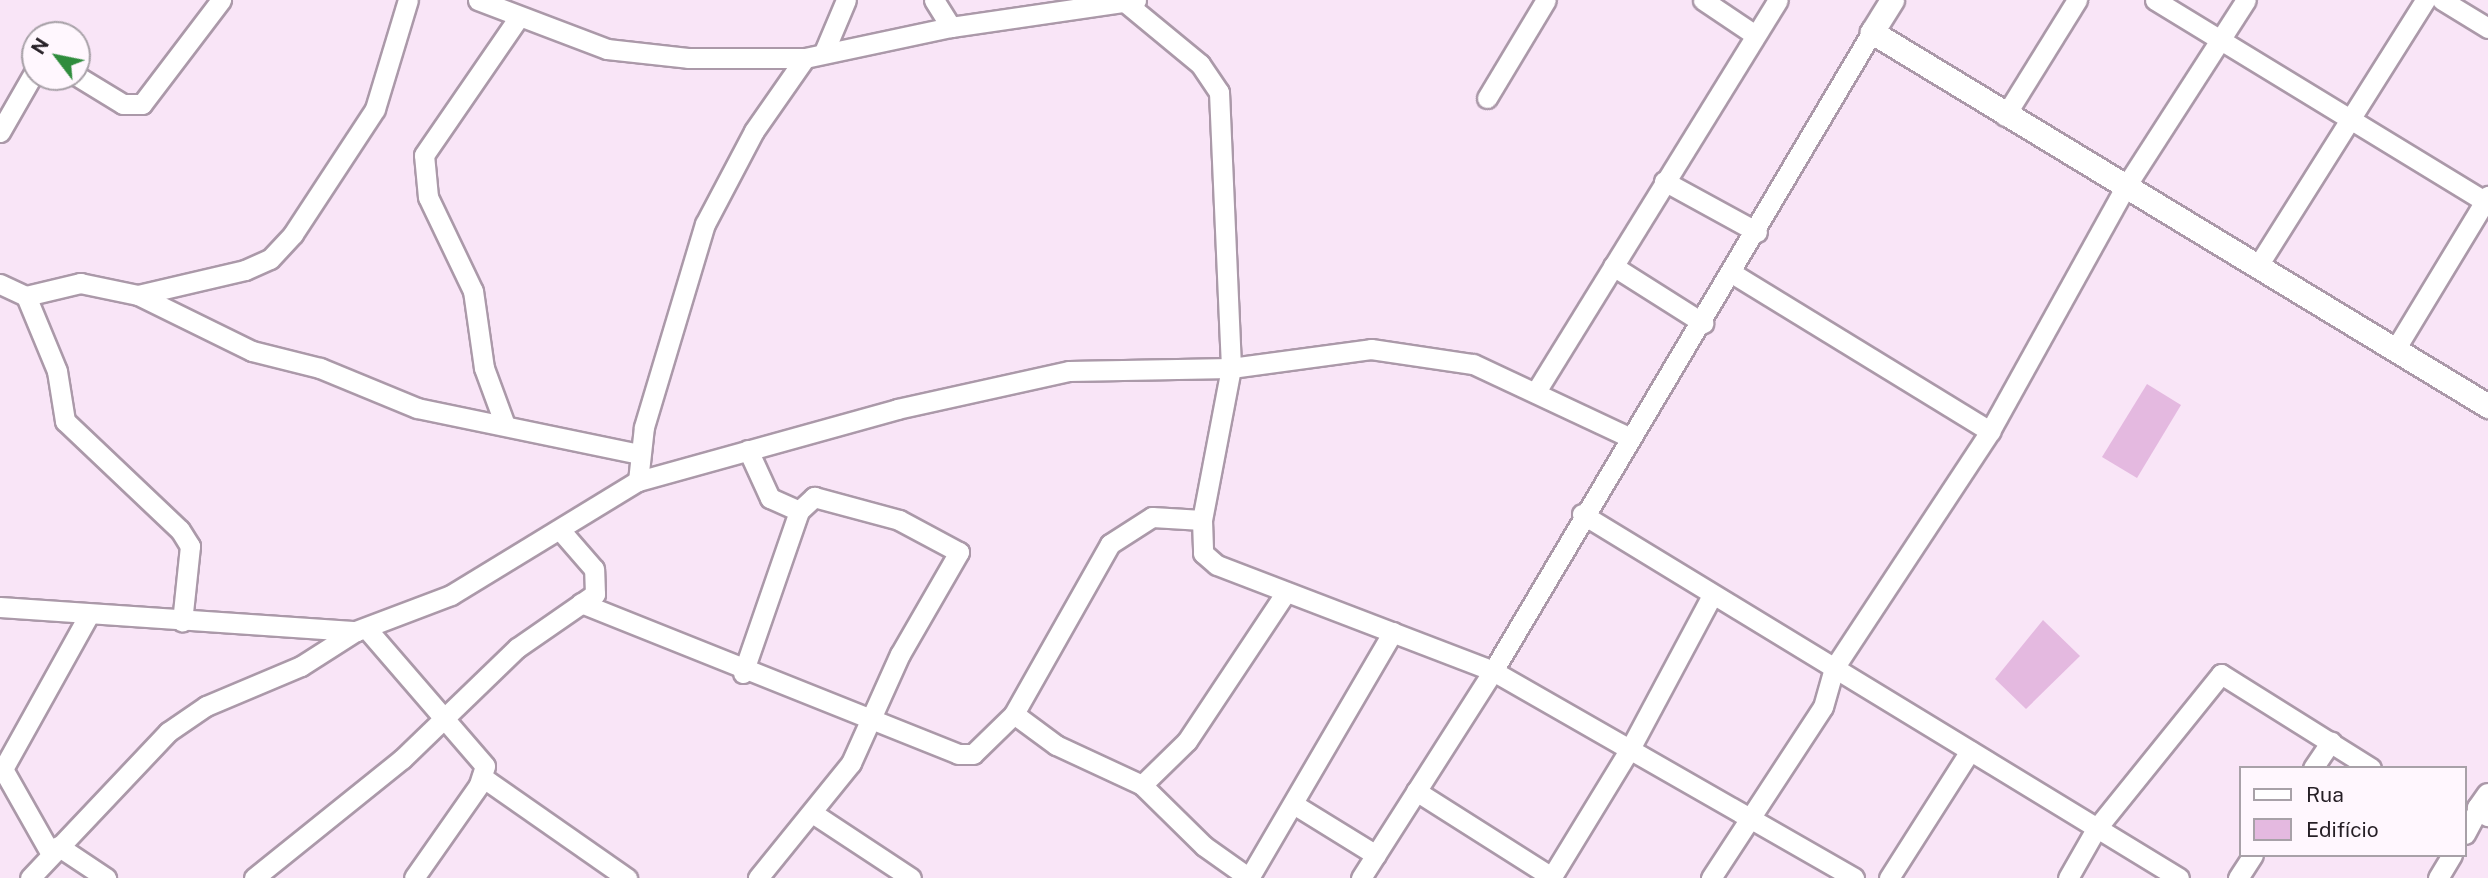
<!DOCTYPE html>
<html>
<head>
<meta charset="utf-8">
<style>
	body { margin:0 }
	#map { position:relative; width:2488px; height:878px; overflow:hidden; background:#f9e5f7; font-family:"Public Sans",sans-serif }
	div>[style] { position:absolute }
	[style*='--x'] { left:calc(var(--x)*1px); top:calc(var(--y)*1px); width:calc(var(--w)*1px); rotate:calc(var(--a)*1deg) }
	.building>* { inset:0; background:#e4b9e0 }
	.roads { filter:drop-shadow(2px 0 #ab99a9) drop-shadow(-2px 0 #ab99a9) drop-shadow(0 2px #ab99a9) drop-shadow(0 -2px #ab99a9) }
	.minor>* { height:19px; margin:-9.5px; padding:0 9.5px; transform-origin:9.5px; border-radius:9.5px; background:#fff }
	.tertiary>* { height:23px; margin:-11.5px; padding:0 11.5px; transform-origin:11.5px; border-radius:11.5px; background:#fff }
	span { translate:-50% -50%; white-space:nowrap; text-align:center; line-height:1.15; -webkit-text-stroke:5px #fff7fe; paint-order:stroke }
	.legend { position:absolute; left:2239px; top:766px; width:228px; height:91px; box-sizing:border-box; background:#fff7fe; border:2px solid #a8a1a8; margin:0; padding:9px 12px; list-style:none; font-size:21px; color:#261f26 }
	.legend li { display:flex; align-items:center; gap:14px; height:35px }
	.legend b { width:35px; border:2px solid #a8a1a8 }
	.north { position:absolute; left:21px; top:21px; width:70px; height:70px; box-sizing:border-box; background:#fff7fe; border:2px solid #a8a1a8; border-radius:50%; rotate:302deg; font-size:19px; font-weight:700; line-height:28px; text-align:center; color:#261f26 }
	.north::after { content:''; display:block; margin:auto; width:24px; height:32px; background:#2f8c3d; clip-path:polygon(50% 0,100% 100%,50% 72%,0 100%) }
</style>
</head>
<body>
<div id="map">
	<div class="building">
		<div style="clip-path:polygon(2147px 384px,2181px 405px,2137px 478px,2102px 457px)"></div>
		<div style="clip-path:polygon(2043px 620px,2080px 656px,2026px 709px,1995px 679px)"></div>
	</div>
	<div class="roads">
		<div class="minor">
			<div style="--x:478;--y:0;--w:138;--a:20.8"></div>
			<div style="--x:607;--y:49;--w:81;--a:6.3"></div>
			<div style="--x:688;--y:58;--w:117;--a:0"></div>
			<div style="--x:934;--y:0;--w:32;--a:58"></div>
			<div style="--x:1703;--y:0;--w:63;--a:33.9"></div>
			<div style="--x:2155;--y:0;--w:390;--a:31.4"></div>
			<div style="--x:2442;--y:0;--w:54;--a:31.3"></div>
			<div style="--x:1126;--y:3;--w:96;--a:39.5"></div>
			<div style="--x:1200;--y:64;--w:34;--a:56"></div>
			<div style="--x:1219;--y:92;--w:276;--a:87.5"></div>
			<div style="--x:1231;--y:368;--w:155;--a:100.8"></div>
			<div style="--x:1202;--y:520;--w:33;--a:88"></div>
			<div style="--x:1203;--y:553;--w:18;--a:41"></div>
			<div style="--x:1217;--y:565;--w:296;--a:21"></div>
			<div style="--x:1493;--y:671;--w:416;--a:29.8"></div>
			<div style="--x:824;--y:52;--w:56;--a:-67.1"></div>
			<div style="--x:77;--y:76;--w:54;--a:31.3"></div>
			<div style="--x:123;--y:104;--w:19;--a:0"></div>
			<div style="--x:142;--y:104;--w:131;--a:-52.8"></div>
			<div style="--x:1487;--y:98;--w:114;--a:-59"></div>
			<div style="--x:2005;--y:116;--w:137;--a:-58.2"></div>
			<div style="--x:0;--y:132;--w:70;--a:-60.2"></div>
			<div style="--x:1664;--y:181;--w:106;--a:28.7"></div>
			<div style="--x:2259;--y:264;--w:312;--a:-57.8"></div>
			<div style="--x:1613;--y:266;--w:107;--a:32.3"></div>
			<div style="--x:1732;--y:273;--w:303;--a:31.5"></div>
			<div style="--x:0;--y:284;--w:29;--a:25"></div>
			<div style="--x:26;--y:296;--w:56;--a:-13.5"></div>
			<div style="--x:80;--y:283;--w:59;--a:11.7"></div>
			<div style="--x:138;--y:295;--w:127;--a:26.2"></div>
			<div style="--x:252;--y:351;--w:70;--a:14"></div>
			<div style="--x:320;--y:368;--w:105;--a:22.4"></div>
			<div style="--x:417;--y:408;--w:227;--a:11.7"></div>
			<div style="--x:138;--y:295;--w:110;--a:-13.2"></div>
			<div style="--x:245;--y:270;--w:27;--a:-24"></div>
			<div style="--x:270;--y:259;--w:34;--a:-47"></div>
			<div style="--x:293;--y:234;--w:149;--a:-56.7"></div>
			<div style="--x:375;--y:109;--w:114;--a:-73.2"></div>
			<div style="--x:26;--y:296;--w:81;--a:67.5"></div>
			<div style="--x:57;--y:371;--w:51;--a:80.9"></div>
			<div style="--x:65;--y:421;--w:158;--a:43.5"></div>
			<div style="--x:180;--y:530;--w:19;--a:58"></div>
			<div style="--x:190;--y:546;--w:76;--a:96"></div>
			<div style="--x:2396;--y:348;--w:178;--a:-58.8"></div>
			<div style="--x:1537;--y:390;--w:458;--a:-58.3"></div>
			<div style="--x:505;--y:425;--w:61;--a:-110.2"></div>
			<div style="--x:484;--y:368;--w:78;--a:-98.1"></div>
			<div style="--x:473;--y:291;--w:104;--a:-115.6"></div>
			<div style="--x:428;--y:197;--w:42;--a:-95.4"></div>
			<div style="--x:424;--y:155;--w:168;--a:-55.5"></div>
			<div style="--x:748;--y:450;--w:53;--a:65.4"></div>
			<div style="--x:770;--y:498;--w:32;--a:24"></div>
			<div style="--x:638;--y:481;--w:54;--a:-83.7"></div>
			<div style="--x:644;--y:427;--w:212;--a:-73.3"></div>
			<div style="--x:705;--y:224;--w:105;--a:-62.2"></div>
			<div style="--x:754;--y:131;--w:89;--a:-55.1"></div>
			<div style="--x:805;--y:58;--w:149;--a:-12"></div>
			<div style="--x:951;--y:27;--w:187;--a:-8.3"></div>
			<div style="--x:1582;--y:514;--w:699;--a:31.37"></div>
			<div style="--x:1202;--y:520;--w:50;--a:-176.6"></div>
			<div style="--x:1152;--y:517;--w:50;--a:147.3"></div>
			<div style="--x:1110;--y:544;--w:195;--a:119.5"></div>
			<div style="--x:1014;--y:714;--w:52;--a:36.4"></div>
			<div style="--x:1056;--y:745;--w:95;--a:24.9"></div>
			<div style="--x:1142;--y:785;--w:87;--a:44.5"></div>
			<div style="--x:1204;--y:846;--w:55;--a:35.4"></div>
			<div style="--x:581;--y:603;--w:406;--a:21.8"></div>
			<div style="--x:958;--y:754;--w:15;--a:0"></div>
			<div style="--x:973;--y:754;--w:57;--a:-44.3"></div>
			<div style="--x:0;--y:607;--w:357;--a:3.9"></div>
			<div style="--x:356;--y:631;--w:102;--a:-20.8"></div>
			<div style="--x:451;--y:595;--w:219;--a:-31.4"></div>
			<div style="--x:638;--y:481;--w:269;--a:-15.5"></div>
			<div style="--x:897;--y:409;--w:176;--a:-12.5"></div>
			<div style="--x:1069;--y:371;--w:162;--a:-1.1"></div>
			<div style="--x:1231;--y:368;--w:141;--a:-7.7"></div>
			<div style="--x:1371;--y:349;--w:103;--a:8.4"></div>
			<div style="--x:1473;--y:364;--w:172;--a:25.1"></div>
			<div style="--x:366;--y:628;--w:182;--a:49.2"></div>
			<div style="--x:485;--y:766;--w:20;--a:108"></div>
			<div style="--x:479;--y:785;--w:113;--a:125"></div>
			<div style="--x:743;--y:673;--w:171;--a:-70.9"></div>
			<div style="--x:799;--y:511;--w:21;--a:-43"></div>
			<div style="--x:814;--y:497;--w:88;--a:15.1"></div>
			<div style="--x:899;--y:520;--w:68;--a:28.1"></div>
			<div style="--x:959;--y:552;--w:118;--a:120"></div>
			<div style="--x:900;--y:654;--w:120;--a:114.2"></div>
			<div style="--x:851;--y:763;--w:148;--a:129"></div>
			<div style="--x:2313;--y:768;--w:32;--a:-56"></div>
			<div style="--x:482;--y:777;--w:177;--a:34.9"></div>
			<div style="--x:1142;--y:785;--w:63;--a:-44.4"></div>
			<div style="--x:1187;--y:741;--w:179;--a:-56.4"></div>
			<div style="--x:1416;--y:791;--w:162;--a:32.4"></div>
			<div style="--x:1295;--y:805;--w:95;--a:31.7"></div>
			<div style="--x:814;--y:814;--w:116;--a:33.4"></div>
			<div style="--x:2465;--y:834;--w:30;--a:-62"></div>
			<div style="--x:58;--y:846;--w:58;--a:33.7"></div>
			<div style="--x:51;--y:854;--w:98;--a:-119.5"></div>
			<div style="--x:3;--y:769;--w:175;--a:-60.9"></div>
			<div style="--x:30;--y:878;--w:201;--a:-46.6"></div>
			<div style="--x:168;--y:732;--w:46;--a:-34.4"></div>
			<div style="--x:206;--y:706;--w:103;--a:-22.8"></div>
			<div style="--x:301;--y:666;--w:65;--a:-32.5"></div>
			<div style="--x:254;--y:878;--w:190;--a:-38.8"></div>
			<div style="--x:402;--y:759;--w:160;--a:-44"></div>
			<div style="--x:517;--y:648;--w:95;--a:-34.7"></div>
			<div style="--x:595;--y:594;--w:25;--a:-92"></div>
			<div style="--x:594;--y:569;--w:50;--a:-131"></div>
			<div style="--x:1249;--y:878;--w:285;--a:-59.7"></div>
			<div style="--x:1361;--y:878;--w:246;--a:-57.5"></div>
			<div style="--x:1493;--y:671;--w:743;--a:-59.33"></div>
			<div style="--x:1551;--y:878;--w:153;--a:-58.6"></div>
			<div style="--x:1631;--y:747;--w:170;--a:-61.9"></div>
			<div style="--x:1711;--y:878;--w:204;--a:-56.8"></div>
			<div style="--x:1823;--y:707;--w:41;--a:-74.2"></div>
			<div style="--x:1834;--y:668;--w:284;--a:-56.6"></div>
			<div style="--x:1990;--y:431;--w:280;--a:-61"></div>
			<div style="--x:2126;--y:186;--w:221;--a:-57.2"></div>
			<div style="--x:1889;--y:878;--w:151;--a:-57.5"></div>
			<div style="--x:2068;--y:878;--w:56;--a:-60.3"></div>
			<div style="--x:2096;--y:829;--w:199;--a:-51.1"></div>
			<div style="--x:2221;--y:674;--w:177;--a:32.1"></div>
			<div style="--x:2238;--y:878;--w:27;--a:-57"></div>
			<div style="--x:2438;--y:878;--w:27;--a:-59"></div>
		</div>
		<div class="tertiary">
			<div style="--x:1892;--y:0;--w:38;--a:122"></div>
			<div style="--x:1872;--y:32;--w:721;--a:31.26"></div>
			<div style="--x:2488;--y:795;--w:16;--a:125"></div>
			<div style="--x:2479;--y:808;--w:11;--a:34"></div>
		</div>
	</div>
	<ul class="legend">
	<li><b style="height:9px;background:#fff"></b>Rua</li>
	<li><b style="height:19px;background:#e4b9e0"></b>Edifício</li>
	</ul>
	<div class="north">N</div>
</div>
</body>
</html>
